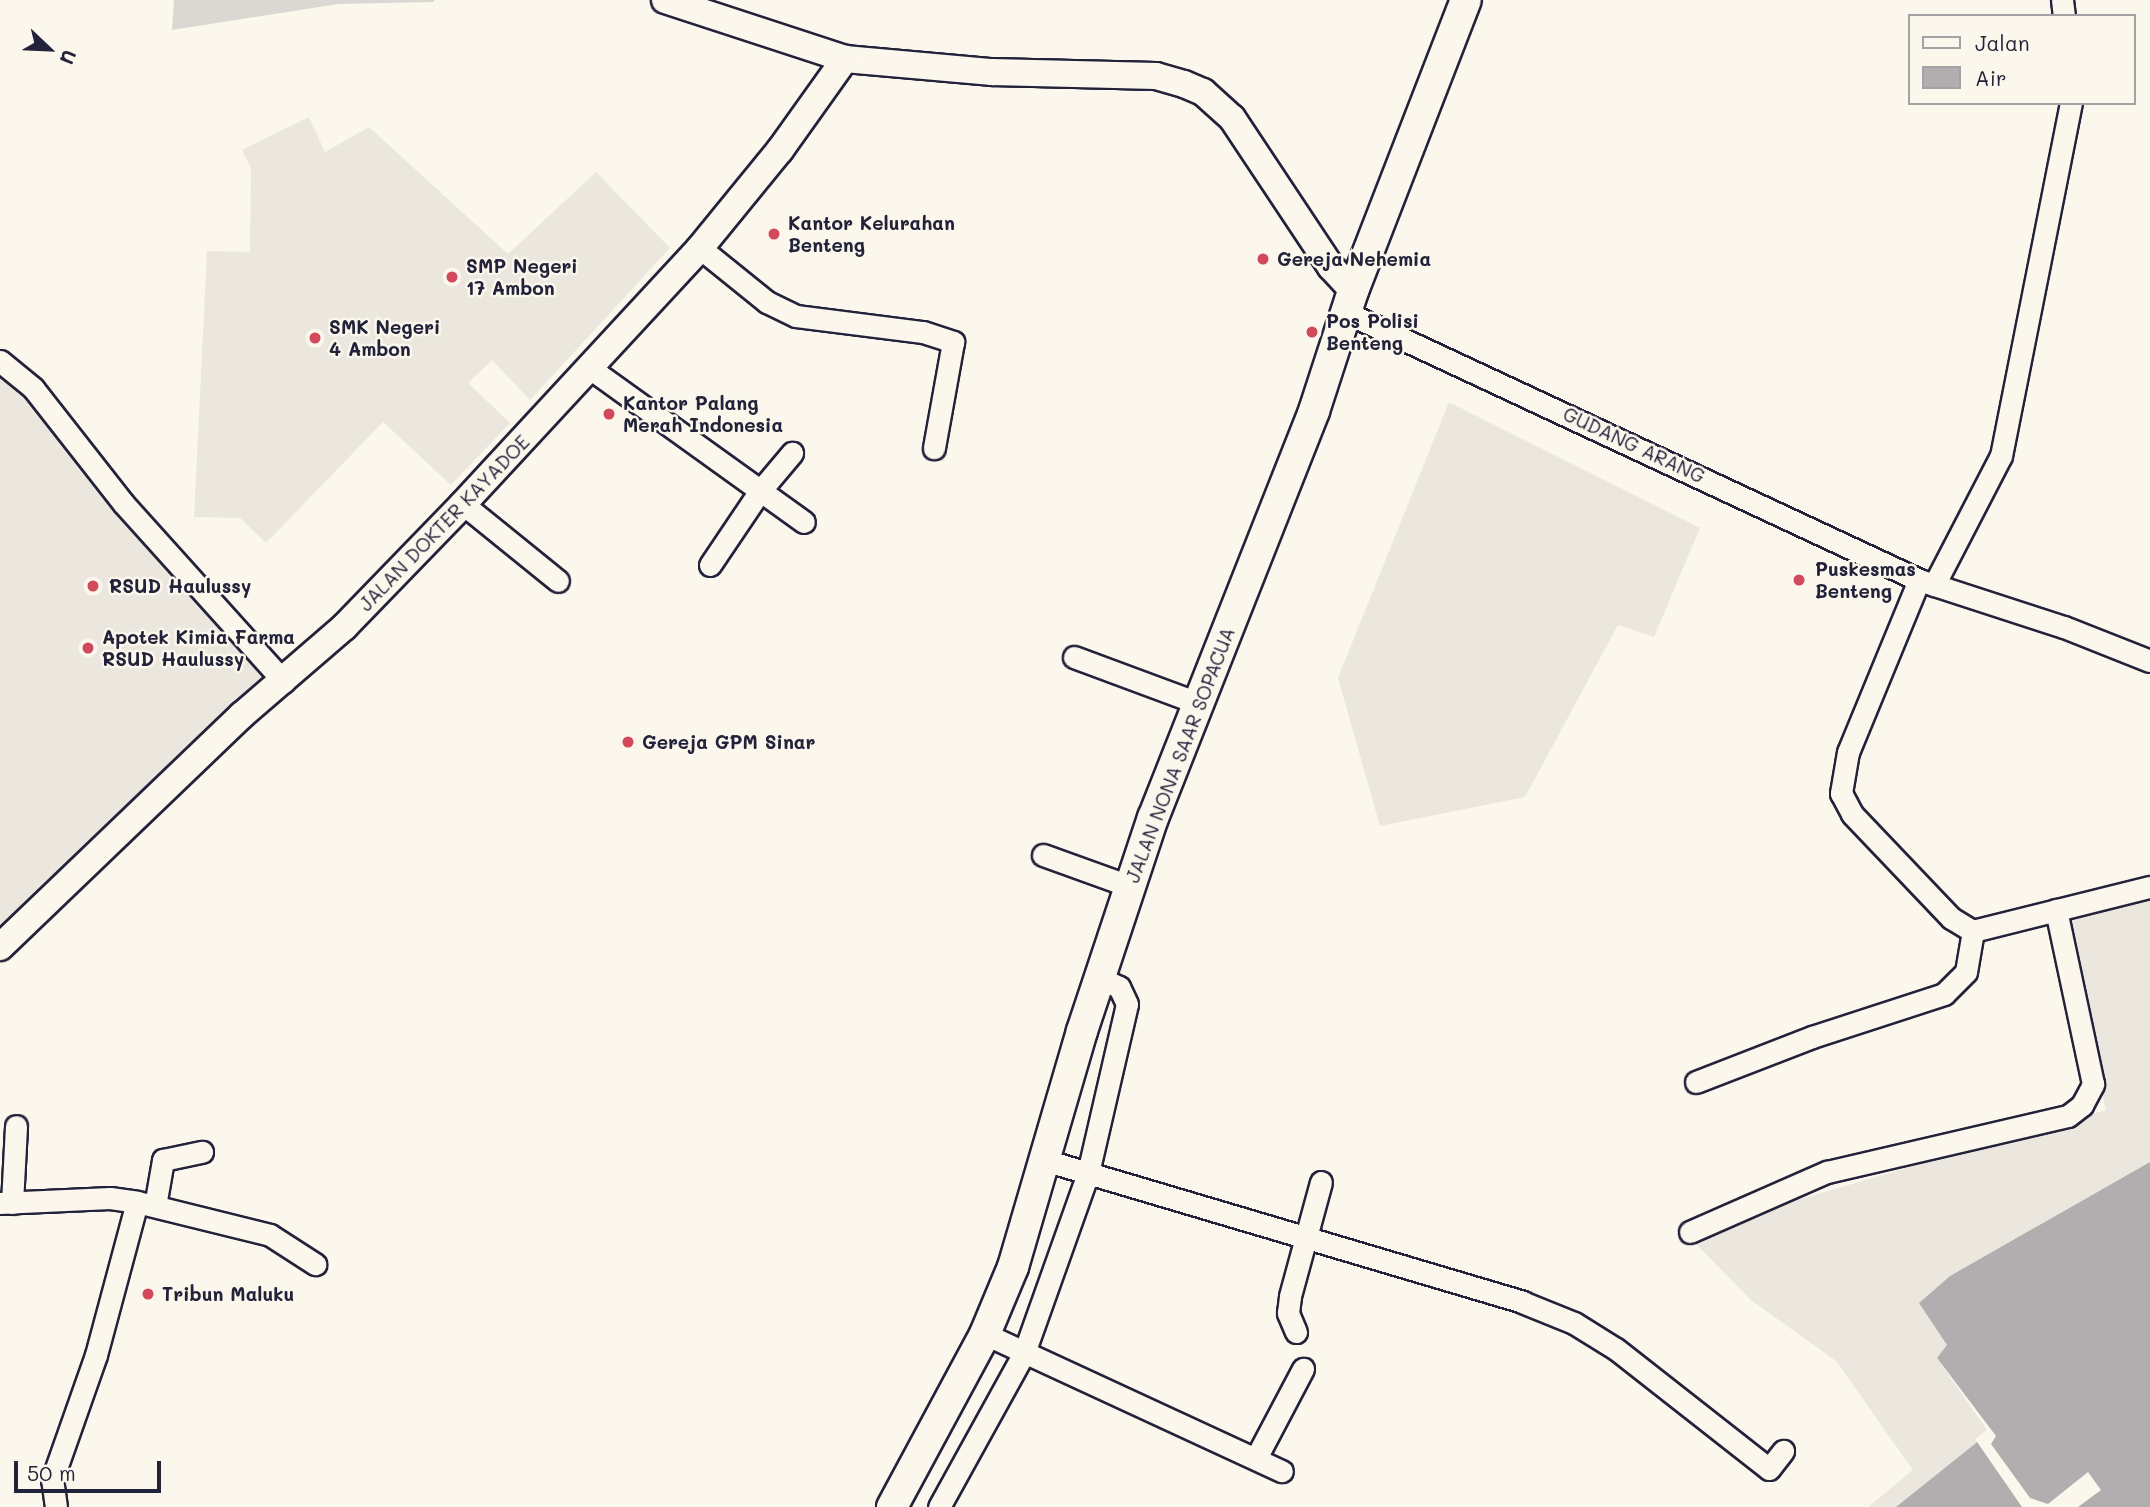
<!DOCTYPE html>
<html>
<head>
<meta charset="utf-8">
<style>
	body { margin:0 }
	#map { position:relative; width:2150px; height:1507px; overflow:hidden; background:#fbf7ec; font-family:Mali,sans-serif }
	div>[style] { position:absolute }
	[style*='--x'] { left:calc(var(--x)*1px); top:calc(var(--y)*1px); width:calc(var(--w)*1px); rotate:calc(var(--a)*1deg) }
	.built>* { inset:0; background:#ebe7df }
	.green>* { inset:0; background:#dbd8d3 }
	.water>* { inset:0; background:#b1aeb0 }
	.pier>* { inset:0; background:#fbf7ec }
	.roads { filter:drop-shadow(2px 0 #22223b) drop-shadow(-2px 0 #22223b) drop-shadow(0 2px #22223b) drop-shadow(0 -2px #22223b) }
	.minor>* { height:21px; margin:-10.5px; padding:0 10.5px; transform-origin:10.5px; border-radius:10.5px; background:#fbf7ec }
	.tertiary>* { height:26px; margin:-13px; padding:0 13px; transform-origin:13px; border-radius:13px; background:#fbf7ec }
	.secondary>* { height:30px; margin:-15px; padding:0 15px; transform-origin:15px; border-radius:15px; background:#fbf7ec }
	.dots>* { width:19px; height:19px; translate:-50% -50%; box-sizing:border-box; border:4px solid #fbf7ec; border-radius:50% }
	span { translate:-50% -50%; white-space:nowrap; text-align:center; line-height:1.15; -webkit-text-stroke:5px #fbf7ec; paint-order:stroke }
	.poi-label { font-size:19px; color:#22223b; font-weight:700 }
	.left { translate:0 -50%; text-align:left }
	.street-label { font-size:19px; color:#22223b }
	.legend { position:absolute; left:1908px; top:14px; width:228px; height:91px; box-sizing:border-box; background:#fbf7ec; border:2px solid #a4a2a5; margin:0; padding:9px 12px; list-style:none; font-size:21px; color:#22223b }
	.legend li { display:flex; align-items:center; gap:14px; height:35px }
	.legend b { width:35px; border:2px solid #a4a2a5 }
	.north { position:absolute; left:14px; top:14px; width:70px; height:70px; -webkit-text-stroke:5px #fbf7ec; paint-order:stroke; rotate:113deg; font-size:19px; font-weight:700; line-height:28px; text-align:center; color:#22223b }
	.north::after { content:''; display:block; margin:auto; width:24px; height:32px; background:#22223b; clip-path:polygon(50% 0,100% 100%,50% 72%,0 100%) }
	.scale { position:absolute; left:14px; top:1461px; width:147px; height:32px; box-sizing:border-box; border:4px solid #22223b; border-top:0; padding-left:9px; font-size:21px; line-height:24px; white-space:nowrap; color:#22223b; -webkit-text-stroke:5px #fbf7ec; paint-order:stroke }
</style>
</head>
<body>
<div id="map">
	<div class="built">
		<div style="clip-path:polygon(309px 117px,325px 152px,369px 127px,508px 254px,596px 172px,670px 248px,530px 400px,492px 360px,468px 383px,510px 423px,451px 485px,383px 422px,266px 543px,240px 518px,194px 517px,207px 251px,250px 252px,251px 168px,242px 150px)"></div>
		<div style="clip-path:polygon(0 373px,18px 378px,103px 489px,267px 684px,0 935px)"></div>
		<div style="clip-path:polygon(1449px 402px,1700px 528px,1654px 637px,1618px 625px,1525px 797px,1380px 826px,1338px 678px)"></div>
		<div style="clip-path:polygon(2150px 893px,2150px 1162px,1950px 1276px,1920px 1303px,1948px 1345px,1937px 1358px,1992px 1431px,1896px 1507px,1868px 1507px,1913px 1470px,1836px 1361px,1752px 1301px,1691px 1239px,1769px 1208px,2106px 1110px,2063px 916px)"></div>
	</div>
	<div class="green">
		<div style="clip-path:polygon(174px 0,434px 0,434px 2px,338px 4px,172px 30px)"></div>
	</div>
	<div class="water">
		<div style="clip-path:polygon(2150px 1162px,2150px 1507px,1896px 1507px,1991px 1431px,1937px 1358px,1947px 1345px,1919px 1303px,1950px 1276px)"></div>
	</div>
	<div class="pier">
		<div style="clip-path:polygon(1937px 1358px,1996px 1436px,1991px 1444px,2030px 1498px,2048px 1504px,2088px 1472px,2101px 1490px,2078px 1507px,2022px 1507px,1975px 1439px,1987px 1430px)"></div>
	</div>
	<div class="roads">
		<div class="minor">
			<div style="--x:2062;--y:0;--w:16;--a:83"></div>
			<div style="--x:700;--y:248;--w:86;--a:38.9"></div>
			<div style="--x:767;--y:302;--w:32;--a:26"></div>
			<div style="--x:796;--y:316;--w:128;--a:7.2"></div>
			<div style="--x:923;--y:332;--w:32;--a:18"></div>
			<div style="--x:953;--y:342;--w:108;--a:100.2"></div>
			<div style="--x:1347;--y:313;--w:631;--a:25.02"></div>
			<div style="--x:1919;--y:580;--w:152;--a:18"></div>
			<div style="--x:2064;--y:627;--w:92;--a:21.6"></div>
			<div style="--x:0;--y:361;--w:43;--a:39.3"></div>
			<div style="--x:33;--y:388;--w:147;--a:51.9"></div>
			<div style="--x:124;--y:504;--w:239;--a:48"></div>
			<div style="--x:591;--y:369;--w:262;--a:35.7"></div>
			<div style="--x:463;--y:504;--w:122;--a:39"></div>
			<div style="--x:710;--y:565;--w:89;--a:-56"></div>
			<div style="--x:760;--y:491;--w:50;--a:-49.9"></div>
			<div style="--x:1919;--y:580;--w:186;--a:112.4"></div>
			<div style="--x:1848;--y:752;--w:42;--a:99.7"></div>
			<div style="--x:1841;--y:793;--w:24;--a:62"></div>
			<div style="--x:1852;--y:814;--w:144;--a:46.4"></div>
			<div style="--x:1951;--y:918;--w:26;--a:31"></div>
			<div style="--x:1973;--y:931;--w:182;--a:-14"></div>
			<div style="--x:1934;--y:585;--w:145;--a:-62.6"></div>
			<div style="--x:2001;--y:456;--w:360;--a:-78.8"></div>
			<div style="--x:1074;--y:657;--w:132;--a:20.4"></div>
			<div style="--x:1043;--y:855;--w:91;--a:19.8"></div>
			<div style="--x:1696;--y:1082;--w:124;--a:-21.2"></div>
			<div style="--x:1812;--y:1037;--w:139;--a:-18"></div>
			<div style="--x:1944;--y:994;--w:31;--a:-45"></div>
			<div style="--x:1966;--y:972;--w:42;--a:-80.3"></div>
			<div style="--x:1044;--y:1160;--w:499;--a:16.5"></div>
			<div style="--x:1522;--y:1302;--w:56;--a:22"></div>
			<div style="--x:1574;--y:1323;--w:49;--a:31.8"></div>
			<div style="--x:1616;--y:1349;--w:194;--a:38.1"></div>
			<div style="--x:1769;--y:1469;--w:23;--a:-52"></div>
			<div style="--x:0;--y:1203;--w:110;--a:-2.6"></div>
			<div style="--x:110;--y:1198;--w:27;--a:8"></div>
			<div style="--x:137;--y:1202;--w:137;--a:13.9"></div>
			<div style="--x:270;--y:1235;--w:54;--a:32.8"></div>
			<div style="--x:12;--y:1203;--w:77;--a:-87"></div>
			<div style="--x:155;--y:1206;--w:47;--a:-80.1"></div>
			<div style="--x:163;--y:1160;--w:40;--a:-12"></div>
			<div style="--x:1690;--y:1232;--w:150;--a:-23.7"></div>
			<div style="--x:1827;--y:1172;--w:247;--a:-13.1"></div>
			<div style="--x:2068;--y:1116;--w:18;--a:-38"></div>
			<div style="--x:2082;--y:1105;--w:24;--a:-62"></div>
			<div style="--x:2093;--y:1084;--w:178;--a:-102"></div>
			<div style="--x:1296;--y:1332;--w:21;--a:-113"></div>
			<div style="--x:1288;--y:1313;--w:17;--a:-83"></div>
			<div style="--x:1290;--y:1296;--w:118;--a:-74.8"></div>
			<div style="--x:985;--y:1334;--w:327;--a:24.8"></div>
			<div style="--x:1256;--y:1458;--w:101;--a:-62.2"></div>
			<div style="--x:56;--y:1507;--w:27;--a:-98"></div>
			<div style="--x:52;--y:1480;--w:133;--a:-70.6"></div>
			<div style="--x:96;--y:1355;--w:158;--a:-75"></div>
			<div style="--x:939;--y:1507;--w:176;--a:-61.1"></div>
			<div style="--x:1024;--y:1353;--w:191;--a:-70.4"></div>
			<div style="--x:1088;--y:1173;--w:173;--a:-77"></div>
			<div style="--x:1127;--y:1004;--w:19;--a:-115"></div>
			<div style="--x:1119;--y:987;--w:21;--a:-155"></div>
		</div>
		<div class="tertiary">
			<div style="--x:665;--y:0;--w:189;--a:18.1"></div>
			<div style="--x:845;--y:59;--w:148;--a:5.1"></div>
			<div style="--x:992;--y:72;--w:164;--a:1.4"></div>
			<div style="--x:1156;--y:76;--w:29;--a:16"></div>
			<div style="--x:1184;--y:84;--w:21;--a:23"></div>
			<div style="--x:1203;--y:92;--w:39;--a:42"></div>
			<div style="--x:1232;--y:118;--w:179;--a:56.4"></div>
			<div style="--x:1331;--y:267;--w:33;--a:47"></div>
			<div style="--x:0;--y:947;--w:335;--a:-43.8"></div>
			<div style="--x:242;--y:715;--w:135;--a:-40.8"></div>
			<div style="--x:344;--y:627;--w:171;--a:-45.9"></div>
			<div style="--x:463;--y:504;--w:349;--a:-47.2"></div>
			<div style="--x:700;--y:248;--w:127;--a:-50.8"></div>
			<div style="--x:780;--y:150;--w:112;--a:-54.5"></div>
		</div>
		<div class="secondary">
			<div style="--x:892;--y:1507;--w:196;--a:-61.7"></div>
			<div style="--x:985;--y:1334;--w:73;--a:-67.3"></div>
			<div style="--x:1013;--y:1267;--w:246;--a:-73.7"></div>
			<div style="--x:1082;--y:1031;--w:225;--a:-71.6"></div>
			<div style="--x:1153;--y:818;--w:438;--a:-68.4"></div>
			<div style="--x:1314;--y:411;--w:126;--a:-72"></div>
			<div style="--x:1353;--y:291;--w:312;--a:-68.8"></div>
		</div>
	</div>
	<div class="dots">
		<div style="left:774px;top:234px;background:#d1495b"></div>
		<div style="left:1263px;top:259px;background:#d1495b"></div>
		<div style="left:452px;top:277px;background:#d1495b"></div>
		<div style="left:1312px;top:332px;background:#d1495b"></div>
		<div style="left:315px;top:338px;background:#d1495b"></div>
		<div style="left:609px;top:414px;background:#d1495b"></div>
		<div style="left:1799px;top:580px;background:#d1495b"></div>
		<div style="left:93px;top:586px;background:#d1495b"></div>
		<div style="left:88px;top:648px;background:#d1495b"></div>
		<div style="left:628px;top:742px;background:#d1495b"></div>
		<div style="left:148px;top:1294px;background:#d1495b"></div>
	</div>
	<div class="poi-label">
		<span class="left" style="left:788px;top:234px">Kantor Kelurahan<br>Benteng</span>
		<span class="left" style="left:1277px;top:259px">Gereja Nehemia</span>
		<span class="left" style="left:466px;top:277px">SMP Negeri<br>17 Ambon</span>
		<span class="left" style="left:1326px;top:332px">Pos Polisi<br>Benteng</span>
		<span class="left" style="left:329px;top:338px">SMK Negeri<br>4 Ambon</span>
		<span class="left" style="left:623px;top:414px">Kantor Palang<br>Merah Indonesia</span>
		<span class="left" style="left:1815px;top:580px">Puskesmas<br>Benteng</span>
		<span class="left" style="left:109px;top:586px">RSUD Haulussy</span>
		<span class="left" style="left:102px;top:648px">Apotek Kimia Farma<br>RSUD Haulussy</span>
		<span class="left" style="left:642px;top:742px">Gereja GPM Sinar</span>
		<span class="left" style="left:162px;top:1294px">Tribun Maluku</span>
	</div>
	<div class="street-label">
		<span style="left:1634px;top:445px;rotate:25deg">GUDANG ARANG</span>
		<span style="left:444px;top:523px;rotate:-46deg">JALAN DOKTER KAYADOE</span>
		<span style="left:1180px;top:755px;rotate:-69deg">JALAN NONA SAAR SOPACUA</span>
	</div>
	<ul class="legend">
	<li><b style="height:9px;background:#fbf7ec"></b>Jalan</li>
	<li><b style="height:19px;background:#b1aeb0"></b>Air</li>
	</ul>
	<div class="north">U</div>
	<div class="scale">50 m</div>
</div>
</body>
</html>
